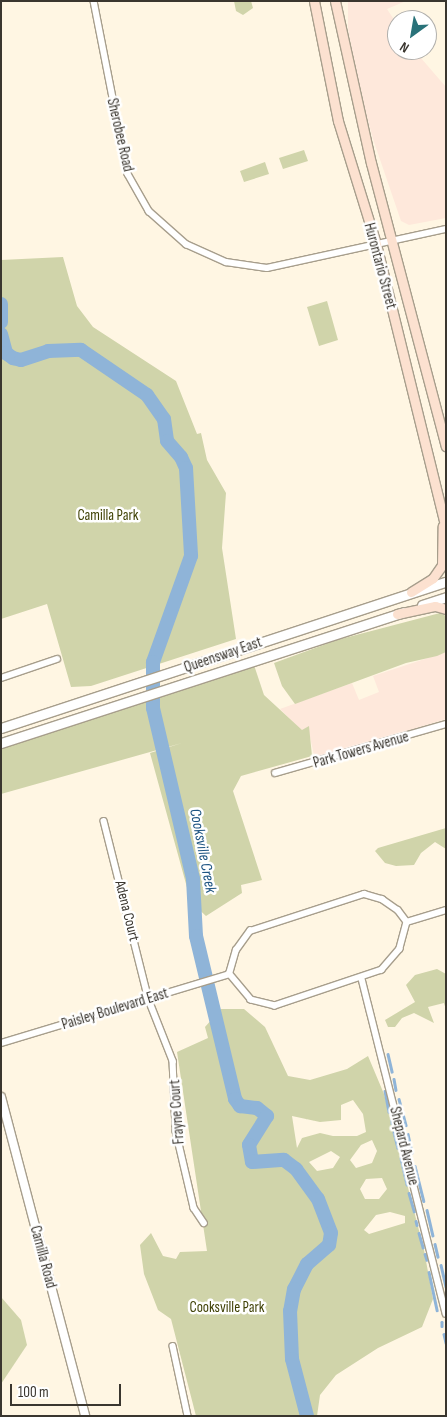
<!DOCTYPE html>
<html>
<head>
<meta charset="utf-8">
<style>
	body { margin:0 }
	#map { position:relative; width:447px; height:1417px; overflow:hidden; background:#fff6e3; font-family:"Sofia Sans Condensed",sans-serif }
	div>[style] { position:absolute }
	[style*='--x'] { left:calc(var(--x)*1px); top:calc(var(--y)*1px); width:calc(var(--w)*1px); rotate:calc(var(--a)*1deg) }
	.commercial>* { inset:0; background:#fee8db }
	.green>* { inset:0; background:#d0d4aa }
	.stream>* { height:2.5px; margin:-1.25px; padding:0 1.25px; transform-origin:1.25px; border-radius:1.25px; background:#8fb4d8 }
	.river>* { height:14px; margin:-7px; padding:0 7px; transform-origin:7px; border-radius:7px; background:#8fb4d8 }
	.roads { filter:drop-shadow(1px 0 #a79e8c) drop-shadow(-1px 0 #a79e8c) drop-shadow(0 1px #a79e8c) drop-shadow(0 -1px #a79e8c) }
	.minor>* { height:5.5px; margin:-2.75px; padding:0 2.75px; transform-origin:2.75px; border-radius:2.75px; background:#fff }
	.tertiary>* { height:8px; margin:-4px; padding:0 4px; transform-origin:4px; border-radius:4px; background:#fff }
	.secondary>* { height:9px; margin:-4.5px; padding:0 4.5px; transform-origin:4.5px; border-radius:4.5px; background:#fff }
	.primary>* { height:9px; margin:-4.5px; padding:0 4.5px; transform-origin:4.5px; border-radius:4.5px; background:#fce1d0 }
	span { translate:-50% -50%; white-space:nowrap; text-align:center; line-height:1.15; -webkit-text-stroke:5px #fff; paint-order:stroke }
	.street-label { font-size:15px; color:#3a362f }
	.park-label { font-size:15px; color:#3f4105 }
	.water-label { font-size:16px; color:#1f5583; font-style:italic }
	.frame { position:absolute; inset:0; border:2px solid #3a362f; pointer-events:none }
	.north { position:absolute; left:387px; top:10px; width:50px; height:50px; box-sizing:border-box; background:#fff; border:1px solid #b0afac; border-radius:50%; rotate:212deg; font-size:14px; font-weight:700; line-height:20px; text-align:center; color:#3a362f }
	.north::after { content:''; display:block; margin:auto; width:18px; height:22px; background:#297279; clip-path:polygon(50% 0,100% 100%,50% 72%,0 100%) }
	.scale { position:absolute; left:10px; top:1384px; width:111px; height:22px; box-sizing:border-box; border:2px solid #3a362f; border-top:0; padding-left:6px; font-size:15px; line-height:18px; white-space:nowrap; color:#3a362f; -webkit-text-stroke:4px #fff; paint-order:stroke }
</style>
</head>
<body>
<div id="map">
	<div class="commercial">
		<div style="clip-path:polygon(348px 1px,406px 1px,387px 9px,397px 24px,397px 50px,414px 50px,446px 87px,446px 218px,409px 225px,401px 221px,373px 139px,357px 79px,348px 28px)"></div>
		<div style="clip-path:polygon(446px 652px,446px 719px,318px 758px,314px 755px,308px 728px,302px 731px,280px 709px,352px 683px,359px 700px,379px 692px,373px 676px)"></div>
	</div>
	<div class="green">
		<div style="clip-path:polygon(234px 1px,251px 1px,253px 8px,243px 15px,236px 11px)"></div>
		<div style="clip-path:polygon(304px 150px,308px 161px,283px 169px,279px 158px)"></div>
		<div style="clip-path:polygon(265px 162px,269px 174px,244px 182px,240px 171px)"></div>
		<div style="clip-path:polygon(63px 257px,77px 306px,93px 327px,176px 381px,197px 434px,201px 433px,207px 460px,226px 493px,222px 548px,236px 639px,91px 686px,71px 687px,47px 604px,1px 619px,1px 260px)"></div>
		<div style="clip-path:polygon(327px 301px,338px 340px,319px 346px,307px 307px)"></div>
		<div style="clip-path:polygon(440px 613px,446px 616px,446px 652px,437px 656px,406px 663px,295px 704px,282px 686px,274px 663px,337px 640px)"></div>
		<div style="clip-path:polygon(254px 665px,264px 695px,302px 730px,309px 726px,312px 756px,241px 776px,233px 791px,262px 880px,241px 885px,242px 893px,206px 916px,191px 902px,150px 753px,182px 743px,1px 794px,1px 746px)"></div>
		<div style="clip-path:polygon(446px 828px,446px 849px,435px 842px,421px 853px,414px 865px,396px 866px,385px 863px,375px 851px,378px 848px)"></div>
		<div style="clip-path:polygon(437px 969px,446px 974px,446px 1010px,444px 1003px,428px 1007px,434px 1023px,414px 1013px,402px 1018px,395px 1027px,388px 1027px,385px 1020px,415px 1002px,406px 985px,415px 975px)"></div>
		<div style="clip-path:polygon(evenodd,221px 1009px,244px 1009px,265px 1027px,288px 1076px,310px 1080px,347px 1069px,368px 1056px,384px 1094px,424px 1250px,433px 1299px,422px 1327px,378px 1348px,336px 1375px,320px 1395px,317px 1416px,196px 1416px,171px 1319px,158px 1310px,144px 1274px,140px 1245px,151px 1233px,163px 1256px,176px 1259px,180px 1252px,207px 1251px,177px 1052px,208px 1038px,205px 1027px,221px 1009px,353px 1100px,363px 1114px,366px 1132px,357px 1136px,333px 1136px,320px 1133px,302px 1138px,297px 1148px,292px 1116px,320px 1122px,341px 1120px,341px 1105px,353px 1100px,221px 1009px,372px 1140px,377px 1151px,372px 1163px,356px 1168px,350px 1160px,361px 1145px,372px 1140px,221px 1009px,331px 1151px,340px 1157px,333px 1168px,317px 1171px,309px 1162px,331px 1151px,221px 1009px,382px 1178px,387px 1189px,379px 1199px,365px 1199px,360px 1189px,366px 1179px,382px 1178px,221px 1009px,390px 1212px,405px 1216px,405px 1223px,369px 1234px,364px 1230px,376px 1215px,390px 1212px)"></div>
		<div style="clip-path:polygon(1px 1297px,21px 1320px,27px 1345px,1px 1384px)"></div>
	</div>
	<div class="stream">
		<div style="--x:388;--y:1054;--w:18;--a:77"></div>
		<div style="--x:394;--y:1079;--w:11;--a:80"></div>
		<div style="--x:385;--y:1091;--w:21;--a:79"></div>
		<div style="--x:399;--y:1099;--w:27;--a:75"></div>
		<div style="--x:392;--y:1120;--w:3;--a:90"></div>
		<div style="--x:394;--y:1132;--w:16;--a:76"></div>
		<div style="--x:408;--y:1134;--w:19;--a:78"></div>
		<div style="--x:401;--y:1158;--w:27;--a:77"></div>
		<div style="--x:415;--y:1166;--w:36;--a:76"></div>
		<div style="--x:409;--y:1193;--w:19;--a:74"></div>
		<div style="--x:427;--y:1210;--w:26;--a:77"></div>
		<div style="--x:416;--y:1221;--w:4;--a:76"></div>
		<div style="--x:419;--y:1233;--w:15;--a:74"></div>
		<div style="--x:435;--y:1244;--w:13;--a:77"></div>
		<div style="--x:425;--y:1254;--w:6;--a:72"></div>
		<div style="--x:441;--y:1265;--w:22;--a:77"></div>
		<div style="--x:429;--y:1272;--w:39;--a:78"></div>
		<div style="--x:442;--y:1322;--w:4;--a:90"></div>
		<div style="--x:444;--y:1334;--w:9;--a:77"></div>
	</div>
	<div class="river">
		<div style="--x:1;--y:304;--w:18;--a:90"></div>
		<div style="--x:1;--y:334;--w:20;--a:75"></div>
		<div style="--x:6;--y:353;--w:9;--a:36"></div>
		<div style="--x:13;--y:358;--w:8;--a:14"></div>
		<div style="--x:21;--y:360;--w:28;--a:-18"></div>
		<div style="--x:48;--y:351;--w:33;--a:-2"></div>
		<div style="--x:81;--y:350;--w:80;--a:34.3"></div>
		<div style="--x:147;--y:395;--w:29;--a:55"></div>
		<div style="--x:164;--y:419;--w:22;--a:82"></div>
		<div style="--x:167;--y:441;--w:21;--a:49"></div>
		<div style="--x:181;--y:457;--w:12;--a:66"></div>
		<div style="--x:186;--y:468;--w:88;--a:86.7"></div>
		<div style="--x:191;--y:556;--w:113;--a:109.7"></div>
		<div style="--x:153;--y:662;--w:46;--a:90"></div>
		<div style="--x:153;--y:708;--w:176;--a:76.8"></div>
		<div style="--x:193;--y:879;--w:57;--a:87"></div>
		<div style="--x:196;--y:936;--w:168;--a:76.5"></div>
		<div style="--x:235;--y:1099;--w:9;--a:54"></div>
		<div style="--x:240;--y:1106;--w:17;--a:7"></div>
		<div style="--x:257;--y:1108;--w:13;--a:39"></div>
		<div style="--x:267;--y:1116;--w:34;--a:122"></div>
		<div style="--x:249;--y:1145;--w:17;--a:80"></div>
		<div style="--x:252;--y:1162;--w:32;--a:-4"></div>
		<div style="--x:284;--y:1160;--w:15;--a:37"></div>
		<div style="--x:296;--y:1169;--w:37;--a:54"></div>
		<div style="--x:318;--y:1199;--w:36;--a:69"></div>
		<div style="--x:331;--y:1233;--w:12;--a:99"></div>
		<div style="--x:329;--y:1245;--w:29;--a:139"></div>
		<div style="--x:307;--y:1264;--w:28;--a:117"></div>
		<div style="--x:294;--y:1289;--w:22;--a:100"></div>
		<div style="--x:290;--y:1311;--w:48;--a:87.6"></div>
		<div style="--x:292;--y:1359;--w:59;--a:75.3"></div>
	</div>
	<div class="roads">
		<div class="minor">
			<div style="--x:94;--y:1;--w:176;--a:78.9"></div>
			<div style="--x:128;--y:174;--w:43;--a:60.4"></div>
			<div style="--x:149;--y:211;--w:50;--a:41.7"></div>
			<div style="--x:186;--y:244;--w:44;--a:24.2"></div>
			<div style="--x:226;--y:262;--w:41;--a:8.3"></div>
			<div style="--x:267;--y:268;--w:183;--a:-12.3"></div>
			<div style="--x:1;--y:678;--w:59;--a:-18.7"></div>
			<div style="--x:275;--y:773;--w:178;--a:-16"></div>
			<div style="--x:104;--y:821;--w:185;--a:75.9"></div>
			<div style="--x:149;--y:1000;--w:66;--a:68.5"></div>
			<div style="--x:173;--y:1061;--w:70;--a:87.5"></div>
			<div style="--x:176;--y:1131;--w:79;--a:76.8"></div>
			<div style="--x:194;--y:1208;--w:18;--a:56"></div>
			<div style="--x:364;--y:894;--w:19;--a:16"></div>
			<div style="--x:382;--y:899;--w:19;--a:35"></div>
			<div style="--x:398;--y:910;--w:15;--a:53"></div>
			<div style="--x:407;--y:922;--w:28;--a:105"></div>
			<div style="--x:400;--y:949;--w:28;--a:131"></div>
			<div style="--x:382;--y:970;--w:113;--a:161.4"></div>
			<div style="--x:275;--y:1006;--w:25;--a:-166"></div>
			<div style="--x:251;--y:1000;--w:34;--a:-130"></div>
			<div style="--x:229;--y:974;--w:25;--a:-74"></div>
			<div style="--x:236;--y:950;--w:24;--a:-54"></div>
			<div style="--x:250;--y:931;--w:120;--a:-18"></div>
			<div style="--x:407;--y:922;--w:41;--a:-17.1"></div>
			<div style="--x:362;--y:979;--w:345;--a:75.9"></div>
			<div style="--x:1;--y:1043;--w:238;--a:-16.8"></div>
			<div style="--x:173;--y:1346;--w:72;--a:77.9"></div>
		</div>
		<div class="tertiary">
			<div style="--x:1;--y:1097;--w:330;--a:75.2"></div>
		</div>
		<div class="secondary">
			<div style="--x:422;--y:605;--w:25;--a:-18"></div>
			<div style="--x:1;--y:728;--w:468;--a:-18.2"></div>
			<div style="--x:1;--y:743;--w:423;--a:-18"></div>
		</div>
		<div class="primary">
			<div style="--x:314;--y:1;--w:122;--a:78.7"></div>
			<div style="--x:338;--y:121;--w:129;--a:72.8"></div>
			<div style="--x:376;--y:244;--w:294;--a:76.2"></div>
			<div style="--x:335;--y:1;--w:166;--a:77.5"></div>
			<div style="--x:371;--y:163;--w:293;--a:75.2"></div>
			<div style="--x:411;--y:592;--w:26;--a:-32"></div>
			<div style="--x:433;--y:578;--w:16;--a:-55"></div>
			<div style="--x:442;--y:565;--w:39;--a:-89"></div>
			<div style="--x:397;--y:614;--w:39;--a:-12"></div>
			<div style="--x:435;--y:606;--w:11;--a:15"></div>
		</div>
	</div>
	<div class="street-label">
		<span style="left:120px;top:135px;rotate:77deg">Sherobee Road</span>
		<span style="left:380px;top:266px;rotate:75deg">Hurontario Street</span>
		<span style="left:223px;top:655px;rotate:-19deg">Queensway East</span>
		<span style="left:361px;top:750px;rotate:-16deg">Park Towers Avenue</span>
		<span style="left:127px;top:911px;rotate:76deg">Adena Court</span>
		<span style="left:115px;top:1009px;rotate:-17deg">Paisley Boulevard East</span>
		<span style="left:177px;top:1112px;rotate:-94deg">Frayne Court</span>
		<span style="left:404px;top:1146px;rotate:76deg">Shepard Avenue</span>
		<span style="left:43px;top:1257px;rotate:75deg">Camilla Road</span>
	</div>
	<div class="park-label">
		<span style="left:108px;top:516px">Camilla Park</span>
		<span style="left:227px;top:1308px">Cooksville Park</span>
	</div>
	<div class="water-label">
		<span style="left:202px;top:851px;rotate:79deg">Cooksville Creek</span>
	</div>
	<div class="frame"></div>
	<div class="north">N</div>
	<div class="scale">100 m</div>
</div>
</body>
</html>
